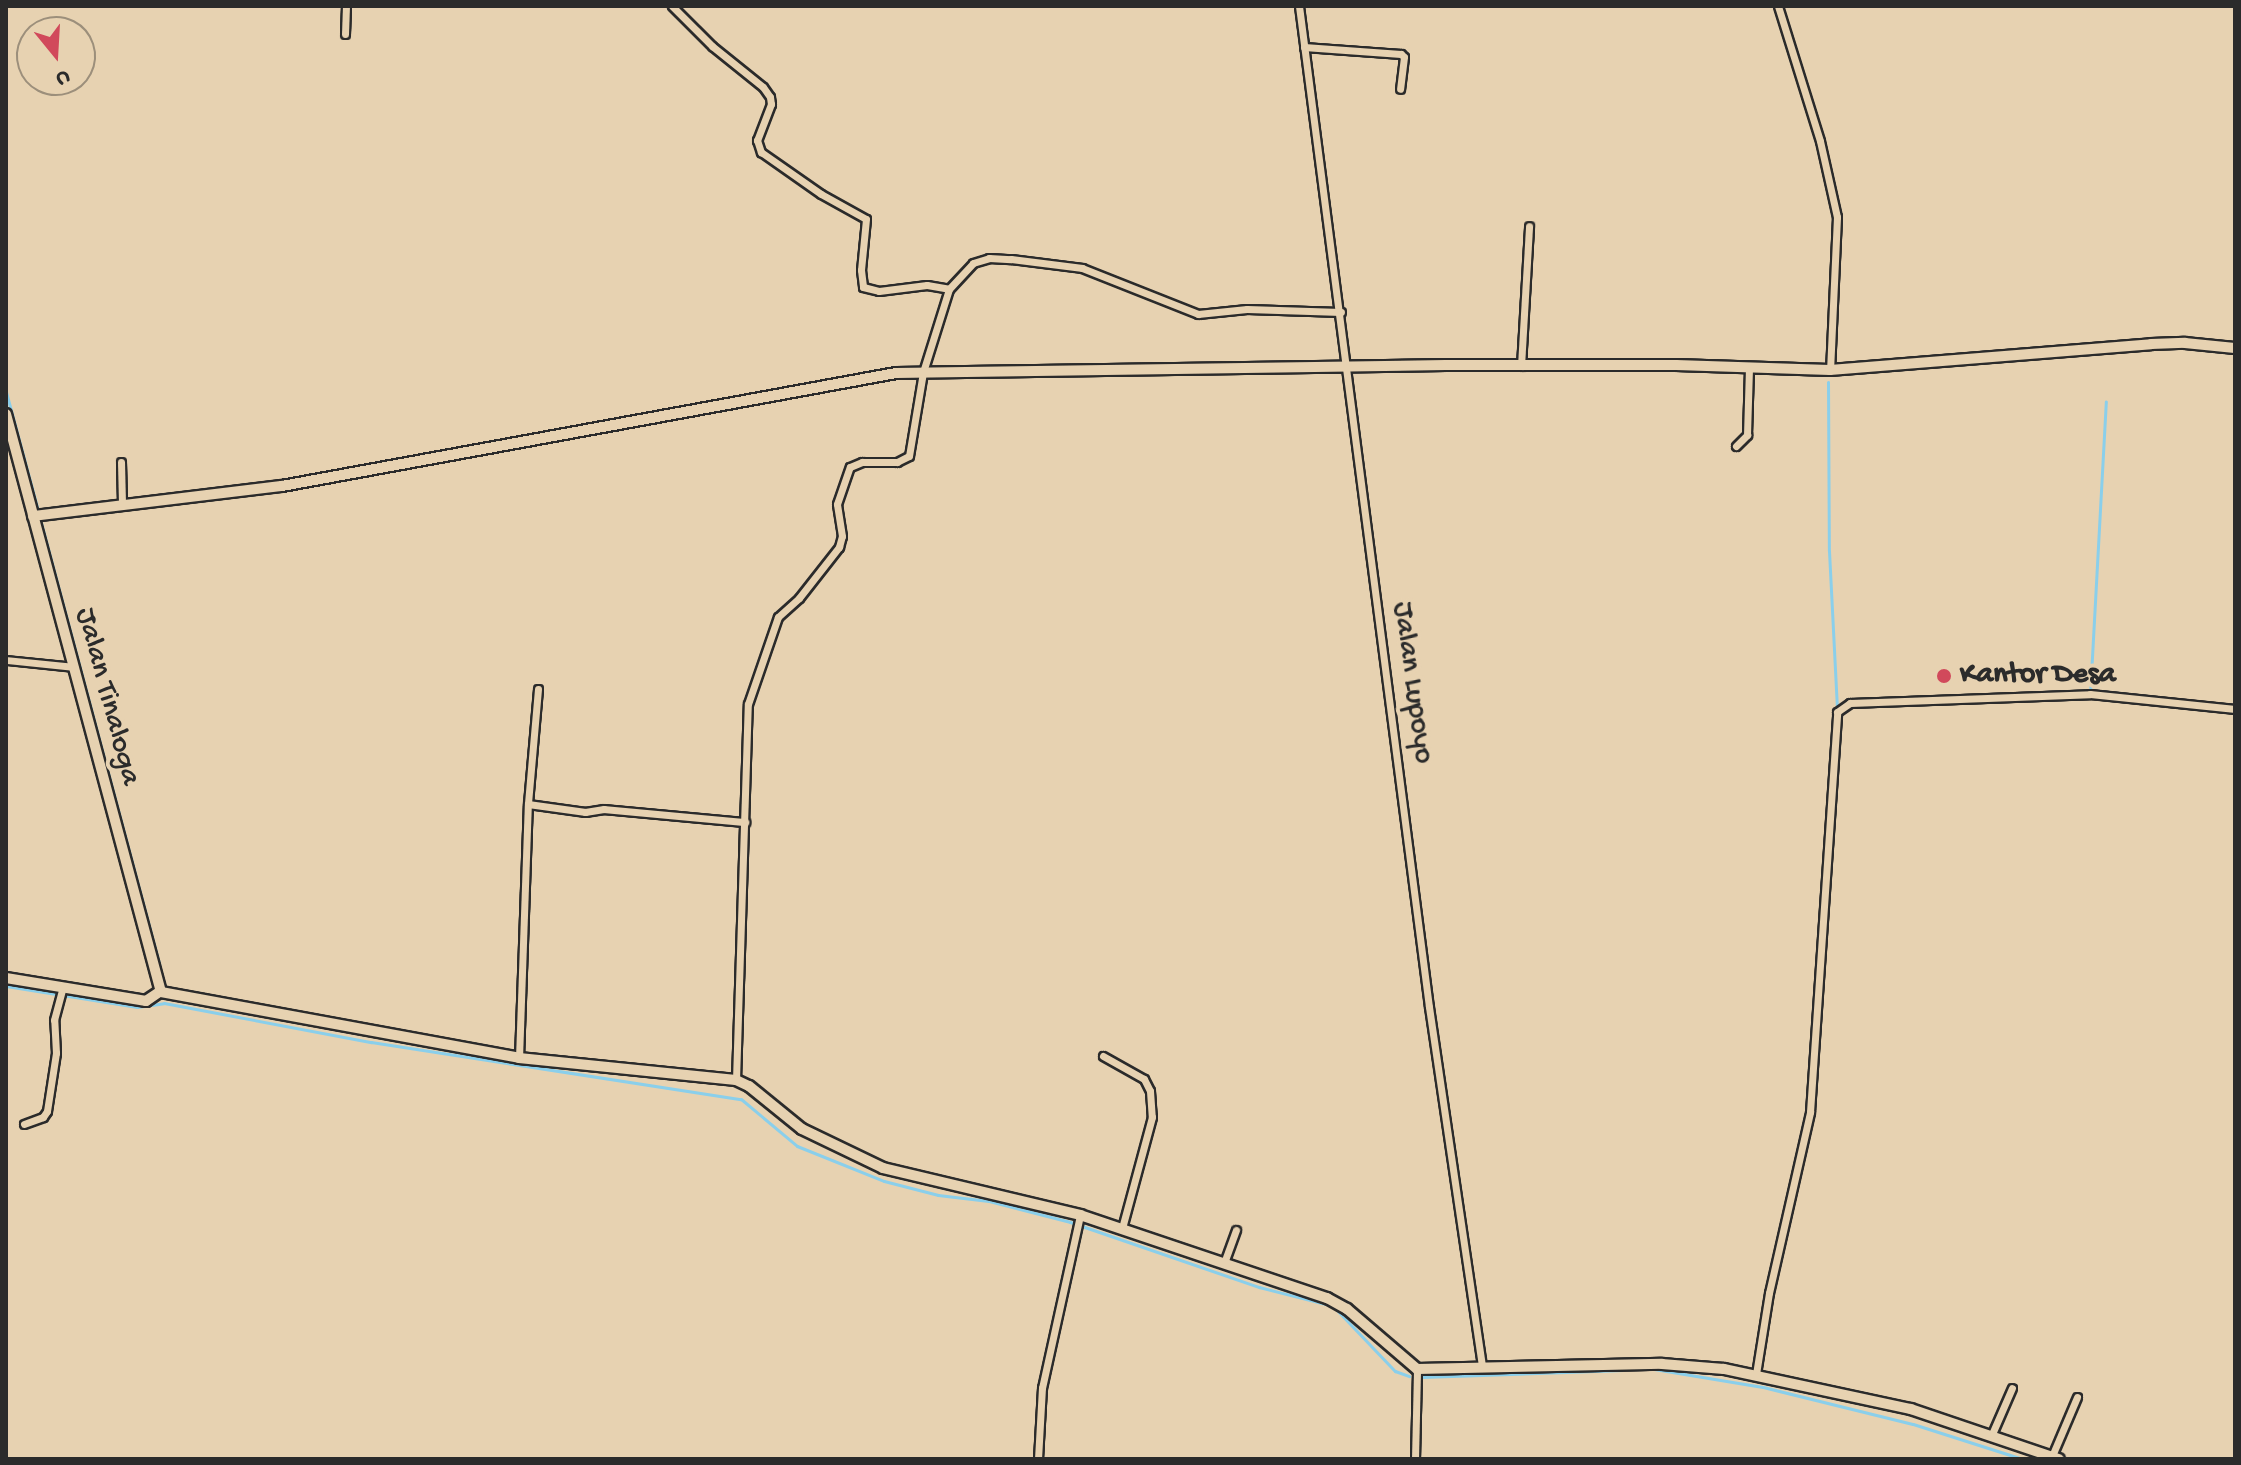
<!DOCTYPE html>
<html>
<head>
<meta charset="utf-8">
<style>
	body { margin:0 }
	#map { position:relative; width:2241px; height:1465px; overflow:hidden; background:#e7d2b1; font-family:"Gochi Hand",sans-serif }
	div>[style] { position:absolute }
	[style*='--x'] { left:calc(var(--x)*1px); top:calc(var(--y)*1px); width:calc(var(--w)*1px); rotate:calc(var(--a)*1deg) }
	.stream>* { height:3px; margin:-1.5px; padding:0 1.5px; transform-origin:1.5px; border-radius:1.5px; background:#8acfeb }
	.roads { filter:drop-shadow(2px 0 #2b2b2b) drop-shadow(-2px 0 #2b2b2b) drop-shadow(0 2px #2b2b2b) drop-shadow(0 -2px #2b2b2b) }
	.street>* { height:7px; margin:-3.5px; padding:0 3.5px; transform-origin:3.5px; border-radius:3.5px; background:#e7d2b1 }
	.secondary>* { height:10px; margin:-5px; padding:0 5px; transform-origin:5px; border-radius:5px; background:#e7d2b1 }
	.dots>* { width:22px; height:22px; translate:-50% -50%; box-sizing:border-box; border:4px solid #e7d2b1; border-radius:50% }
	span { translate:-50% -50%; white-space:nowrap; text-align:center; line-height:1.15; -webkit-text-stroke:8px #e7d2b1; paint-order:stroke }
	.poi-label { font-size:30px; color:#2b2b2b; font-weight:700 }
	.left { translate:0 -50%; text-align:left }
	.street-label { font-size:30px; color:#2b2b2b }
	.frame { position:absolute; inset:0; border:8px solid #2b2b2b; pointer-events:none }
	.north { position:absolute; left:16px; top:16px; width:80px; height:80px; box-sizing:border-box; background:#e7d2b1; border:2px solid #9c8f7b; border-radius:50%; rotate:162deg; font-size:22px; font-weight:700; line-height:32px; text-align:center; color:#2b2b2b }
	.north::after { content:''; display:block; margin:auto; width:28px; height:36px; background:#d1495b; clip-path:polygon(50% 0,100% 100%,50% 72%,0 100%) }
</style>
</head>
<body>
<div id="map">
	<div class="stream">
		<div style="--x:1828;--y:382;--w:169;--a:89.7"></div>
		<div style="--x:1829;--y:551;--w:157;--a:87.1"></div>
		<div style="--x:6;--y:392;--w:123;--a:74.9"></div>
		<div style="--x:40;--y:519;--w:461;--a:75"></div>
		<div style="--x:2090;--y:694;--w:293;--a:-86.9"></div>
		<div style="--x:6;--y:986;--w:133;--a:9.1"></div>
		<div style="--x:137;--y:1007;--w:27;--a:-8"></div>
		<div style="--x:164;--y:1003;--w:211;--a:10.7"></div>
		<div style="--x:371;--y:1042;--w:374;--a:8.8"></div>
		<div style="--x:741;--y:1099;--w:73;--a:40"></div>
		<div style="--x:797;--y:1146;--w:94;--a:21.9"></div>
		<div style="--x:884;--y:1181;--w:56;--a:14.5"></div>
		<div style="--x:938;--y:1195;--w:51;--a:6.7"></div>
		<div style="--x:989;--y:1201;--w:84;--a:14.5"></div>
		<div style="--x:1070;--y:1222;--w:200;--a:19"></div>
		<div style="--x:1259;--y:1287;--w:76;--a:14.4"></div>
		<div style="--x:1333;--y:1306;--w:90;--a:46.4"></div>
		<div style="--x:1395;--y:1371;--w:15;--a:20"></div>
		<div style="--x:1654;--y:1369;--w:110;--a:9.4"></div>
		<div style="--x:1763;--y:1387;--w:154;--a:13.9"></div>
		<div style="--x:1913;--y:1424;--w:115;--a:17.7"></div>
		<div style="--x:1422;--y:1377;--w:201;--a:-2"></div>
	</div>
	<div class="roads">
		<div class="street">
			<div style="--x:672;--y:6;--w:57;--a:45"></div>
			<div style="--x:712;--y:46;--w:65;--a:38.8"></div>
			<div style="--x:763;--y:87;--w:12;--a:55"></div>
			<div style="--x:770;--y:97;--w:7;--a:82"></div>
			<div style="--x:771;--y:104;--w:39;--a:111"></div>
			<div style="--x:757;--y:140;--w:13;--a:72"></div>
			<div style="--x:761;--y:152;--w:73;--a:35"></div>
			<div style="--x:821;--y:194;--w:51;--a:29.1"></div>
			<div style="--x:866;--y:219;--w:51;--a:95.6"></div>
			<div style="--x:861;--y:270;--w:17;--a:83"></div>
			<div style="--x:863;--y:287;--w:16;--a:14"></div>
			<div style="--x:879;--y:291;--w:48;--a:-7.1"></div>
			<div style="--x:927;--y:285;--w:22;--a:10"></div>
			<div style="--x:1299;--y:6;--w:1009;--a:82.6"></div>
			<div style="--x:1429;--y:1007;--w:362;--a:81.6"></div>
			<div style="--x:1778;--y:6;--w:141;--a:72.7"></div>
			<div style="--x:1820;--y:141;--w:78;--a:77.4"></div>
			<div style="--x:1837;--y:217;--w:153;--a:92.6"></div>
			<div style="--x:345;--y:34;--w:28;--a:-88"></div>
			<div style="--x:1304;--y:47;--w:97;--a:4.1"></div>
			<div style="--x:1401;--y:54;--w:4;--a:45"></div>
			<div style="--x:1404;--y:57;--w:32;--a:97"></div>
			<div style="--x:1521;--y:366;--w:140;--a:-86.7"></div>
			<div style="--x:1736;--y:446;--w:16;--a:-45"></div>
			<div style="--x:1747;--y:435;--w:68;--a:-88.3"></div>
			<div style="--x:121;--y:462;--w:42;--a:88.6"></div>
			<div style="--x:6;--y:660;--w:68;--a:5.9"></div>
			<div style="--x:538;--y:689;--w:115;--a:95"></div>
			<div style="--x:528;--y:804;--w:58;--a:8"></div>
			<div style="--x:585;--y:812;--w:19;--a:-9"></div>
			<div style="--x:604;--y:809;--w:142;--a:5.3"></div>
			<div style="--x:1103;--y:1056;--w:47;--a:29.3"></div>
			<div style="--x:1144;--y:1079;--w:13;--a:63"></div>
			<div style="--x:1150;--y:1091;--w:26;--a:86"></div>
			<div style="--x:1152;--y:1117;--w:115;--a:105.1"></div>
			<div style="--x:519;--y:1058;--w:254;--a:-88"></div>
			<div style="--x:736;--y:1080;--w:376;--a:-88.2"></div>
			<div style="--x:748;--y:704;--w:92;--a:-71"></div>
			<div style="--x:778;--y:617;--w:28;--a:-42"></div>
			<div style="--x:799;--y:598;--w:65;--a:-51.9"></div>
			<div style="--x:839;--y:547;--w:11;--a:-75"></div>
			<div style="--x:842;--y:536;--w:32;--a:-99"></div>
			<div style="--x:837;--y:504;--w:39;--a:-71"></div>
			<div style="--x:850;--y:467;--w:13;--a:-23"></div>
			<div style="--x:862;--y:462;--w:35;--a:0"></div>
			<div style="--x:897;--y:462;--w:13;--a:-27"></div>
			<div style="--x:909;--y:456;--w:85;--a:-80.5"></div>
			<div style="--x:923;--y:372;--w:87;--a:-72.6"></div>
			<div style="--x:949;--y:289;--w:35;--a:-47"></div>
			<div style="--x:973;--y:263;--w:17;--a:-17"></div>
			<div style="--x:989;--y:258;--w:22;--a:3"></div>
			<div style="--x:1011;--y:259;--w:72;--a:7.2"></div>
			<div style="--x:1082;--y:268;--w:125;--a:21.6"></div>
			<div style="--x:1198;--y:314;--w:49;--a:-5.8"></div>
			<div style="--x:1247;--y:309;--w:94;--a:1.8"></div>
			<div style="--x:24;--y:1124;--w:20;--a:-20"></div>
			<div style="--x:43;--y:1117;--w:7;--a:-56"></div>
			<div style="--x:47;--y:1111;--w:59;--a:-81.2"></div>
			<div style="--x:56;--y:1053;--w:33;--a:-93"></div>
			<div style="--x:54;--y:1020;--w:34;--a:-75"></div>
			<div style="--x:1224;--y:1263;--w:35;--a:-70"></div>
			<div style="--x:1756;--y:1374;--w:82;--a:-80.9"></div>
			<div style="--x:1769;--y:1293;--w:186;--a:-77.2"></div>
			<div style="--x:1810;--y:1112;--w:401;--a:-86.1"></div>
			<div style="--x:1837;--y:712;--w:16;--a:-35"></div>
			<div style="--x:1850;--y:703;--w:240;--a:-2.1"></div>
			<div style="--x:2090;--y:694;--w:146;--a:5.9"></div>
			<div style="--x:1992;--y:1434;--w:50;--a:-66.5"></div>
			<div style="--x:2052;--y:1456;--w:64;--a:-67"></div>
			<div style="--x:1038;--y:1459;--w:71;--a:-86.8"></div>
			<div style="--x:1042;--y:1388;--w:177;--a:-77.6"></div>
			<div style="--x:1415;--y:1459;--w:90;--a:-88.7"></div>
		</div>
		<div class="secondary">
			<div style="--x:6;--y:414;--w:598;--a:74.99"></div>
			<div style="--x:161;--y:992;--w:364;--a:10.4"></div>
			<div style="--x:519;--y:1058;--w:218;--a:5.8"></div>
			<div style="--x:736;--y:1080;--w:14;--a:25"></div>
			<div style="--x:749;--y:1086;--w:68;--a:39.1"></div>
			<div style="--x:802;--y:1129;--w:90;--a:25.7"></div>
			<div style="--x:883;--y:1168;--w:203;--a:13.4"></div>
			<div style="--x:1080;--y:1215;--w:261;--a:18.6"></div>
			<div style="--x:1327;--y:1298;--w:23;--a:29"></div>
			<div style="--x:1347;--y:1309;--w:92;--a:40.6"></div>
			<div style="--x:1417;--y:1369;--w:245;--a:-1.2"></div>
			<div style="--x:1662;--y:1364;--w:62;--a:4.6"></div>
			<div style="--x:1724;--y:1369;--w:191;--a:12.1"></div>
			<div style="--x:1911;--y:1409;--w:156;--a:18.7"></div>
			<div style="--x:33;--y:516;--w:251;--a:-6.9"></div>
			<div style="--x:282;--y:486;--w:624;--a:-10.43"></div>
			<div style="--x:896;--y:373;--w:550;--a:-0.83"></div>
			<div style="--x:1446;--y:365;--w:230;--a:0"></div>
			<div style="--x:1676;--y:365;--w:154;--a:1.9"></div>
			<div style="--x:1830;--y:370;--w:322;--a:-4.6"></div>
			<div style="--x:2151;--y:344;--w:34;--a:-2"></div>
			<div style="--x:2185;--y:343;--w:50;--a:5.7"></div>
			<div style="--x:6;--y:978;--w:142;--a:9.3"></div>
			<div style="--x:146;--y:1001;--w:18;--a:-34"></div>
		</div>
	</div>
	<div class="dots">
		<div style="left:1944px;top:676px;background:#d1495b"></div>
	</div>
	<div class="poi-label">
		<span class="left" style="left:1960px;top:676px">Kantor Desa</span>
	</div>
	<div class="street-label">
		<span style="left:1411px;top:683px;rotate:82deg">Jalan Lupoyo</span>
		<span style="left:106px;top:697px;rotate:75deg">Jalan Tinaloga</span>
	</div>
	<div class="frame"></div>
	<div class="north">U</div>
</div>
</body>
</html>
